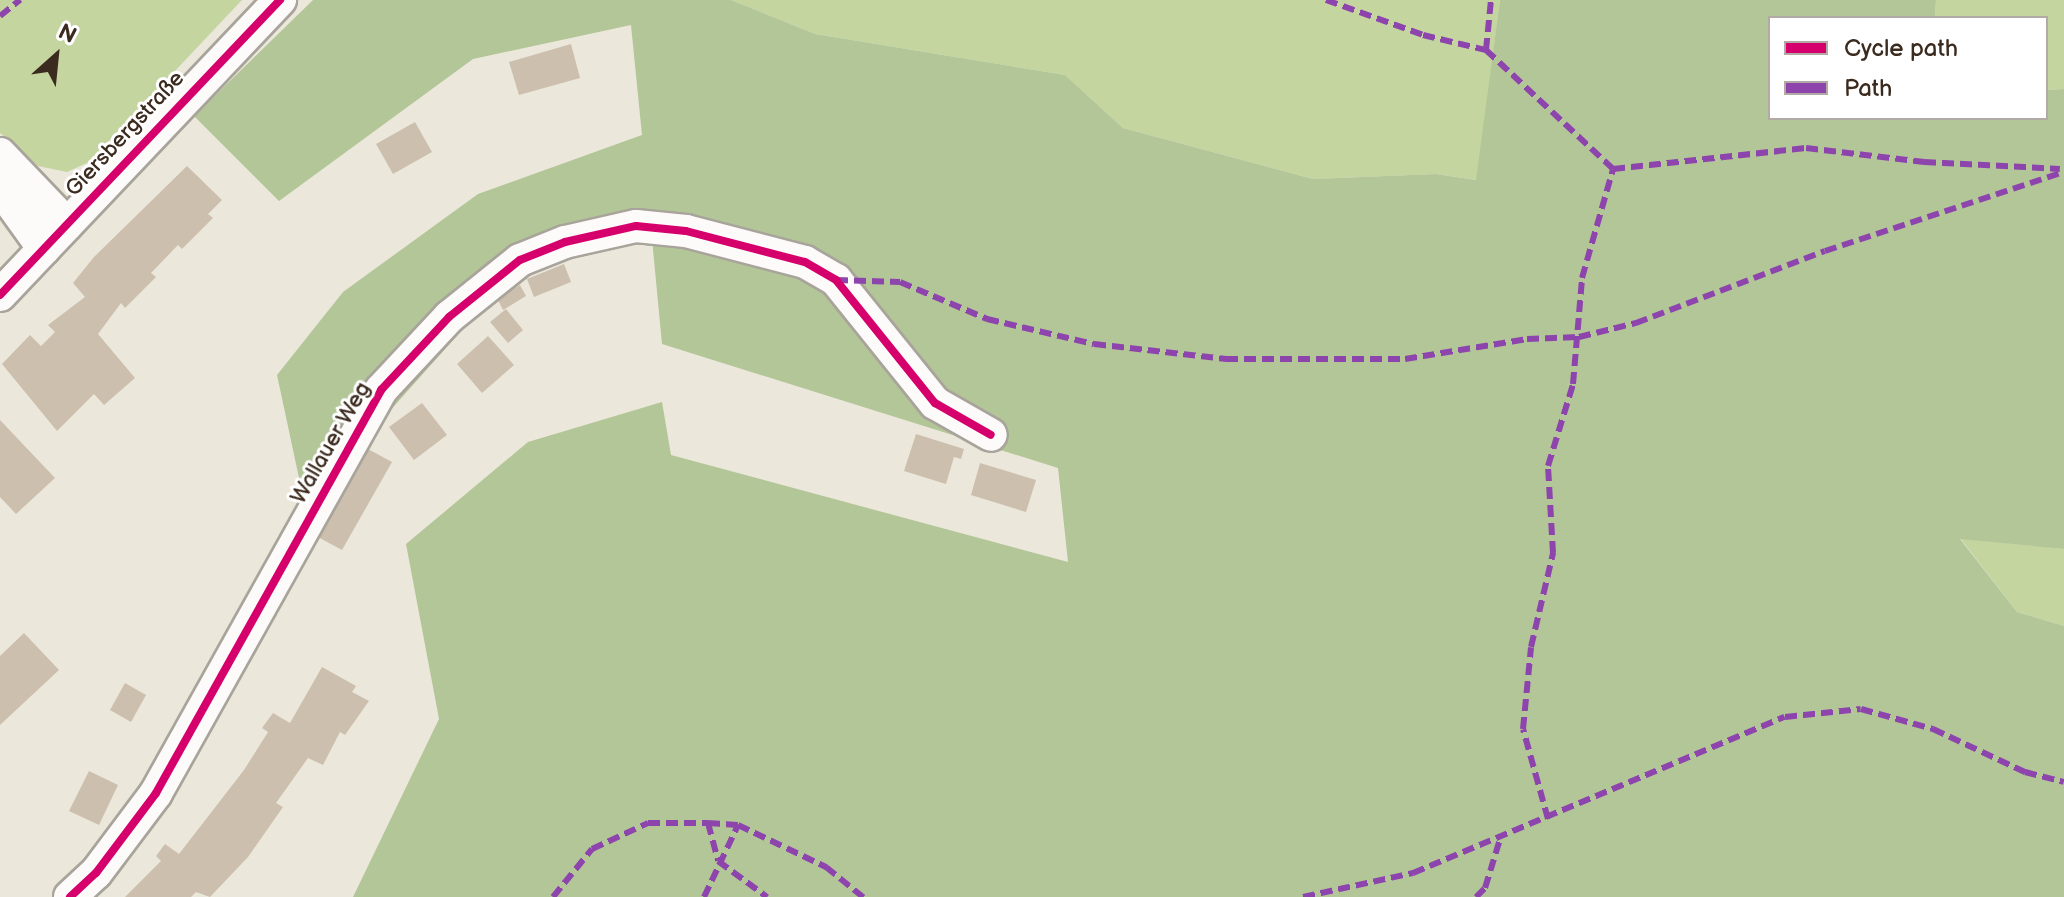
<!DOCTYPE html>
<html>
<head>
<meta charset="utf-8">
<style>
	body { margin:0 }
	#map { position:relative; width:2064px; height:897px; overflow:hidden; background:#ece7db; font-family:"Balsamiq Sans",sans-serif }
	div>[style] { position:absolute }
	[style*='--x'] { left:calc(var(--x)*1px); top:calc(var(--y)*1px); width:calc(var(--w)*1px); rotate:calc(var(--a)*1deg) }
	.green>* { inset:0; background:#c4d5a0 }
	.forest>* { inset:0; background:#b2c698 }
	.building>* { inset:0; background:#ccbfae }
	.roads { filter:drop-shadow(2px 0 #a9a49b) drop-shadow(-2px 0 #a9a49b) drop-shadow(0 2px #a9a49b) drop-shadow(0 -2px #a9a49b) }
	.minor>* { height:32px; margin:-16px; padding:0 16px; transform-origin:16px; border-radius:16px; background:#fcfbfa }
	.quiet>* { height:6px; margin-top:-3px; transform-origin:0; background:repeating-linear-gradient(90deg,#8e44ad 0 12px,transparent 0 18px) }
	.cycleway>* { height:8px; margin:-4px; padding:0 4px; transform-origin:4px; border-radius:4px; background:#d6006c }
	span { translate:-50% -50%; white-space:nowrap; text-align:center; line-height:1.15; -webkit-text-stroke:6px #fff; paint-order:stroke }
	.street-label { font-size:22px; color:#3b2a1e }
	.legend { position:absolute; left:1768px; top:16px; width:280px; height:104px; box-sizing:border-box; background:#fff; border:2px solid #b1aaa5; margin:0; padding:10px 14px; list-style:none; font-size:24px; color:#3b2a1e }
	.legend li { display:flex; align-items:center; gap:16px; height:40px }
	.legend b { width:40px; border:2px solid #b1aaa5 }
	.north { position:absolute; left:16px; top:16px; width:80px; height:80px; -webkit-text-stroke:6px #fff; paint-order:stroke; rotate:27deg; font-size:22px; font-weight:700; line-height:32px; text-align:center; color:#3b2a1e }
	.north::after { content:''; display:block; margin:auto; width:28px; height:36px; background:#3b2a1e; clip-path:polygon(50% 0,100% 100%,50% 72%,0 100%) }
</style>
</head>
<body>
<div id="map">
	<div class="green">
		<div style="clip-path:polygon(0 0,242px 0,89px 162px,67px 172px,38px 166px,0 133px)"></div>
		<div style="clip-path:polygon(731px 0,1500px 0,1477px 180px,1436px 174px,1313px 179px,1123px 128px,1065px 75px,815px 34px)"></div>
		<div style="clip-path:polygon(1936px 0,2064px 0,2064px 89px,2046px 90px,2046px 18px,1935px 18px)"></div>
		<div style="clip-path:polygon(1960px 538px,2064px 549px,2064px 626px,2017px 612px)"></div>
	</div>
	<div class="forest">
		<div style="clip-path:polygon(313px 0,731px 0,815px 34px,1065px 75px,1123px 128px,1313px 179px,1436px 174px,1476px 180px,1500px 0,1936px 0,1935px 18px,1770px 18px,1770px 118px,2046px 118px,2046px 90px,2064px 89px,2064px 549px,1960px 539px,2017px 612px,2064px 626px,2064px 897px,353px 897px,439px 719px,406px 544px,528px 442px,662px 402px,671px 455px,1068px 562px,1058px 468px,662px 344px,652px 239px,547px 254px,485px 304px,372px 431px,302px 492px,277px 375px,343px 292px,478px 194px,642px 135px,631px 25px,473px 59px,279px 201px,194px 116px)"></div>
	</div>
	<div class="building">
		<div style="clip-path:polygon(571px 44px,580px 78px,519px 95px,509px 62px)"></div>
		<div style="clip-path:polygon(415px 122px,432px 152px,393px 174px,376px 144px)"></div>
		<div style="clip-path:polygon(187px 166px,222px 200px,208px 214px,213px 218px,182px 249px,178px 245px,151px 273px,156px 277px,125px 308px,121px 303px,98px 334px,135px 378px,104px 405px,94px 394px,57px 431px,2px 364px,30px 335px,41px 346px,55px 332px,48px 325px,85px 297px,73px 283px,94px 257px)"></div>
		<div style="clip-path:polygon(564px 264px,571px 282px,534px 297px,527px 279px)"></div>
		<div style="clip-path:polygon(520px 285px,526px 296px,503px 310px,497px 298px)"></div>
		<div style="clip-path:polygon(506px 309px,523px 330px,508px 343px,490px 322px)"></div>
		<div style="clip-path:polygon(488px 336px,514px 365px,482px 393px,457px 364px)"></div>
		<div style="clip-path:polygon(422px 403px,447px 435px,414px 460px,389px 427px)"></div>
		<div style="clip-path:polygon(0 420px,55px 478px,16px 514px,0 497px)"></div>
		<div style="clip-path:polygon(916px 434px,964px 449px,961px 459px,954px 457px,946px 484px,904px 471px)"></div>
		<div style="clip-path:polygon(366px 448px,392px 462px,342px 550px,316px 536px)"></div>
		<div style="clip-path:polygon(980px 463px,1036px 480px,1026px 512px,971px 495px)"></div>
		<div style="clip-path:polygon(24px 633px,59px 670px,0 725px,0 656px)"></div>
		<div style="clip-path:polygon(322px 667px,356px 686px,352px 692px,369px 701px,345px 735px,340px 732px,323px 765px,308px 758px,276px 803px,283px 807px,248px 857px,210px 897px,196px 892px,191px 897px,125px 897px,161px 861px,156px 856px,165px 844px,179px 854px,244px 770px,268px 732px,262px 728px,273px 713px,290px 723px)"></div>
		<div style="clip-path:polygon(125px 683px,146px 695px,131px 722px,110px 710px)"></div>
		<div style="clip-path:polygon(89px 771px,118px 785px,99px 825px,69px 811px)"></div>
	</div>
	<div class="roads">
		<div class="minor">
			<div style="--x:0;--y:154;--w:97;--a:46.3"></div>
			<div style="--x:0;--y:188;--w:75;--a:54.2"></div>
			<div style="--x:0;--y:295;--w:407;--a:-46.5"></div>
			<div style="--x:70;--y:897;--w:35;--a:-43"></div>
			<div style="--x:96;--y:873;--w:100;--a:-53.1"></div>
			<div style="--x:156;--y:793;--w:462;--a:-60.8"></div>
			<div style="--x:381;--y:390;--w:100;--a:-47"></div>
			<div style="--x:449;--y:317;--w:91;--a:-38.8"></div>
			<div style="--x:520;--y:260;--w:48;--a:-21.8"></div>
			<div style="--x:565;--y:242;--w:73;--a:-12.7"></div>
			<div style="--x:636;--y:226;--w:50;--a:5.7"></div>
			<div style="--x:686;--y:231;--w:123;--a:14.6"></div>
			<div style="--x:805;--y:262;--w:36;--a:30"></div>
			<div style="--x:836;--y:280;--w:158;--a:51.2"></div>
			<div style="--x:935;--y:403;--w:64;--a:29.7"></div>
		</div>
	</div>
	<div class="quiet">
		<div style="--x:1326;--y:0;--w:103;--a:19.8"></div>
		<div style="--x:1423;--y:35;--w:65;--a:13.4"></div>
		<div style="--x:1486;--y:50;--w:174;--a:43.1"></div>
		<div style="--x:1613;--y:169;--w:194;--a:-6.2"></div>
		<div style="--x:1806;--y:148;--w:119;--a:6.8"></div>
		<div style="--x:1924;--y:162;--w:136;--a:2.9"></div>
		<div style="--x:0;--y:16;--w:26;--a:-39"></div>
		<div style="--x:1486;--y:50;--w:50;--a:-84.3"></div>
		<div style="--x:836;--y:280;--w:64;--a:1.8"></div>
		<div style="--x:900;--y:282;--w:95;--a:23"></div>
		<div style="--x:987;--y:319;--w:110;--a:13.2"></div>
		<div style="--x:1094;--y:344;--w:133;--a:6.5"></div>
		<div style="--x:1226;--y:359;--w:179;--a:0"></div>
		<div style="--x:1405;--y:359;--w:124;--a:-9.3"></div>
		<div style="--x:1527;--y:339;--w:52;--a:-2.2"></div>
		<div style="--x:1579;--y:337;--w:59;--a:-13.8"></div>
		<div style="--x:1636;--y:323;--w:202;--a:-20.9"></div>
		<div style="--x:1825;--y:251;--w:252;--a:-18.3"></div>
		<div style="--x:1548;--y:819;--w:93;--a:-105.5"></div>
		<div style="--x:1523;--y:729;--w:82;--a:-84.4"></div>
		<div style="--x:1531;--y:647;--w:97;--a:-76.8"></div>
		<div style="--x:1553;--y:553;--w:87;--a:-93.3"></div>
		<div style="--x:1548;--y:466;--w:86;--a:-73"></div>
		<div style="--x:1573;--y:384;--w:106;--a:-85.1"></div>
		<div style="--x:1582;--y:278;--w:113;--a:-74.1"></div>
		<div style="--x:708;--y:823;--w:39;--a:75"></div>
		<div style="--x:718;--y:861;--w:61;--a:36.3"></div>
		<div style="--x:553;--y:897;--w:62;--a:-50.9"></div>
		<div style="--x:592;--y:849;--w:62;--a:-24.9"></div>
		<div style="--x:648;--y:823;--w:60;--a:0"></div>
		<div style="--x:708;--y:823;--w:30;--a:4"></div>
		<div style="--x:738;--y:825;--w:98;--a:25.5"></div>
		<div style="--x:826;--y:867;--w:48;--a:39"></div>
		<div style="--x:704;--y:897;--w:80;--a:-64.7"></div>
		<div style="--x:1303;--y:897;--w:113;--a:-12.3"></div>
		<div style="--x:1413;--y:873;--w:403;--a:-22.8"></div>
		<div style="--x:1785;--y:717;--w:76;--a:-6"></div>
		<div style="--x:1861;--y:709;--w:75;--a:15.5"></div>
		<div style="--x:1933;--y:729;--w:102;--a:25.1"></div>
		<div style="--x:2025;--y:772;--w:40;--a:14.4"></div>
		<div style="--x:1476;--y:897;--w:13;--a:-45"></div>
		<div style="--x:1485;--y:888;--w:54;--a:-72.9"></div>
	</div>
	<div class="cycleway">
		<div style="--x:0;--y:295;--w:407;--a:-46.5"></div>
		<div style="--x:70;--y:897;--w:35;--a:-43"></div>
		<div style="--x:96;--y:873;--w:100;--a:-53.1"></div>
		<div style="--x:156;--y:793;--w:462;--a:-60.8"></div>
		<div style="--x:381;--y:390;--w:100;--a:-47"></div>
		<div style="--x:449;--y:317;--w:91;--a:-38.8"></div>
		<div style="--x:520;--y:260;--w:48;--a:-21.8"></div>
		<div style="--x:565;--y:242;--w:73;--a:-12.7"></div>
		<div style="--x:636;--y:226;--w:50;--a:5.7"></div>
		<div style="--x:686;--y:231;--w:123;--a:14.6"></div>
		<div style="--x:805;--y:262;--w:36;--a:30"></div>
		<div style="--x:836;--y:280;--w:158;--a:51.2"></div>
		<div style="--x:935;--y:403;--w:64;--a:29.7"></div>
	</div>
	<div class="street-label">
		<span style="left:125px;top:134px;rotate:-47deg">Giersbergstraße</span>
		<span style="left:331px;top:443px;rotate:-60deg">Wallauer Weg</span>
	</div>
	<ul class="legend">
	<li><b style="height:10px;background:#d6006c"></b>Cycle path</li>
	<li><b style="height:10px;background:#8e44ad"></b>Path</li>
	</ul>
	<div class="north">N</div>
</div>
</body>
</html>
